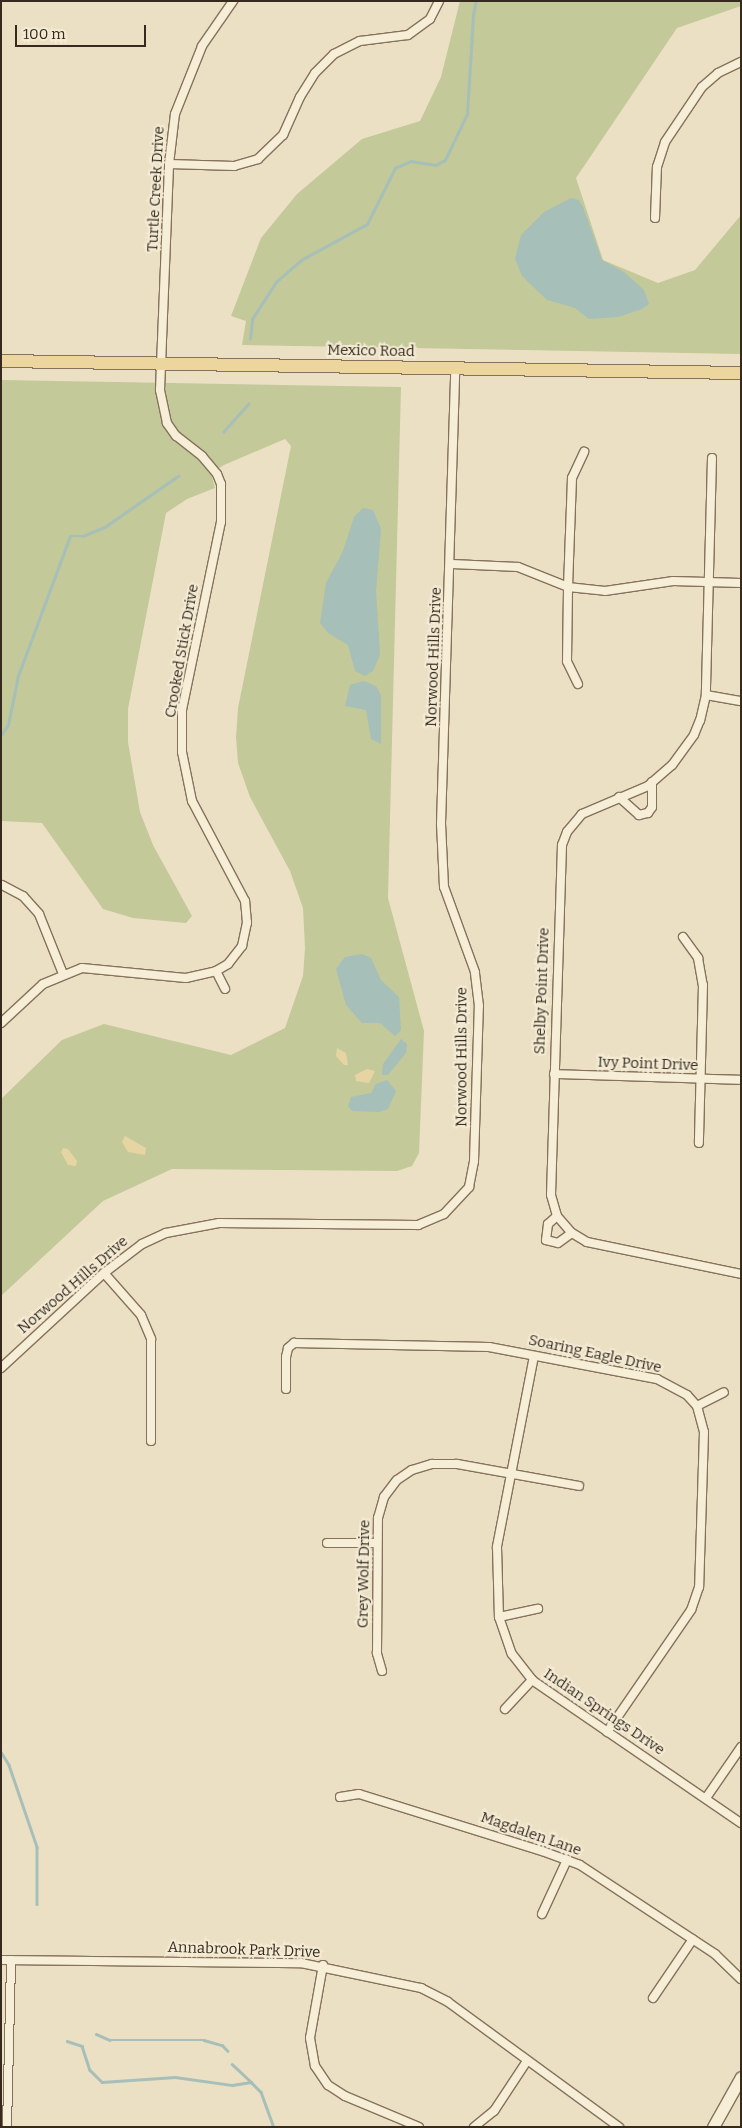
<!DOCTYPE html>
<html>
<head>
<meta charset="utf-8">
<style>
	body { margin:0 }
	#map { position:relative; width:742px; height:2128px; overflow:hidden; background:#ece0c4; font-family:Bitter,serif }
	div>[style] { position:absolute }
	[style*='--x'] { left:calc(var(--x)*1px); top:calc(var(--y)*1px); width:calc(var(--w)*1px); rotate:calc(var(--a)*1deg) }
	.green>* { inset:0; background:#c3c999 }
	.sand>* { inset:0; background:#e6d5a3 }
	.water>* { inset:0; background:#a6bfb8 }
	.stream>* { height:2.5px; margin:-1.25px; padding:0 1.25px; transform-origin:1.25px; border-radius:1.25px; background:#a6bfb8 }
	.roads { filter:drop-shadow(1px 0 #85725c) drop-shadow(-1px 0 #85725c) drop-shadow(0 1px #85725c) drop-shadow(0 -1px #85725c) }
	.minor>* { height:8px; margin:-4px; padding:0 4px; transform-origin:4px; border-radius:4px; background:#f7eed7 }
	.secondary>* { height:11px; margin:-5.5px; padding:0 5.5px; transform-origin:5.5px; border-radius:5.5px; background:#f7eed7 }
	.primary>* { height:12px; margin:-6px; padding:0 6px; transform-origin:6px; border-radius:6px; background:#edd59e }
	span { translate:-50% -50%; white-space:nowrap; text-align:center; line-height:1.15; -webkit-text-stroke:4px #f3ebd4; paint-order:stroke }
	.street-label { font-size:15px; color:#362a1f }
	.frame { position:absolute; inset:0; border:2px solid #362a1f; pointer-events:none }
	.scale { position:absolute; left:15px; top:25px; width:131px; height:22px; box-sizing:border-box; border:2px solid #362a1f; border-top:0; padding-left:6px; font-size:15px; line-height:18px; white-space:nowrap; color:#362a1f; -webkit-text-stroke:4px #f3ebd4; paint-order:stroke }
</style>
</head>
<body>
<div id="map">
	<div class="green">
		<div style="clip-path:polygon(460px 1px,741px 1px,741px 6px,677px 28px,576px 178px,603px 260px,658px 283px,695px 270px,741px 215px,741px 354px,242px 345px,246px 321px,231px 316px,261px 238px,297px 194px,362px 139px,420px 121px,441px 77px)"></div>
		<div style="clip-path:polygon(1px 380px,401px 387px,388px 898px,424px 1031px,419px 1153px,412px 1166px,397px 1171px,172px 1169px,103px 1201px,1px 1296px,1px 1099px,62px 1040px,104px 1024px,231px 1055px,285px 1028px,303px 976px,305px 948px,303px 908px,290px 871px,250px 797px,238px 763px,236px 737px,238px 708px,291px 446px,285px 439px,224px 465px,211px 473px,215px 488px,187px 499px,166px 513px,128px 709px,128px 742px,140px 812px,153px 845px,192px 916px,186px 923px,133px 918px,103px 909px,42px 823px,1px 821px)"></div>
	</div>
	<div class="sand">
		<div style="clip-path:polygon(337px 1048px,346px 1053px,348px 1065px,344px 1065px,336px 1056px)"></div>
		<div style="clip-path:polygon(367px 1069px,375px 1071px,369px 1083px,356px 1081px,355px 1075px)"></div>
		<div style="clip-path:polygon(125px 1136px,146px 1148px,145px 1155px,128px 1152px,122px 1142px)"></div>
		<div style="clip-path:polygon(63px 1148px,68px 1149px,77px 1161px,76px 1166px,68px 1165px,61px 1152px)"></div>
	</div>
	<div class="water">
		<div style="clip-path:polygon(571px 198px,579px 200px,583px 207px,602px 260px,624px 272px,644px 290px,649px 304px,642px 309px,618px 317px,589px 319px,575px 308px,547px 300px,522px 276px,515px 259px,521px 235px,544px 212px)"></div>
		<div style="clip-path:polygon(363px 508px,373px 510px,381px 529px,376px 591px,380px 655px,373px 671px,365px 676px,355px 671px,348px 645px,328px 633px,320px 623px,326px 583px,343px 551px,354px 517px)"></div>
		<div style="clip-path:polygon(364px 681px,376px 686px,381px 695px,381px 744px,371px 739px,366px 710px,345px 706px,350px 685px)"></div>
		<div style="clip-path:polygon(362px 954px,371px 958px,381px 980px,399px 997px,401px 1030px,395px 1036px,380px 1023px,362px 1023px,346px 1005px,336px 969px,345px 957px)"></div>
		<div style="clip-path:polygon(401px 1039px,407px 1044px,406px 1053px,388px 1075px,382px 1075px,383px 1064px)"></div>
		<div style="clip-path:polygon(387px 1080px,396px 1091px,388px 1109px,379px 1112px,352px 1111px,348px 1106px,351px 1097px,371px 1093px,376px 1084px)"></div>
	</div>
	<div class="stream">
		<div style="--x:250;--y:339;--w:20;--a:-84"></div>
		<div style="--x:252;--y:319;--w:44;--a:-57"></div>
		<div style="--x:276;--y:282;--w:33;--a:-41"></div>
		<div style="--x:301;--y:260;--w:75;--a:-28.6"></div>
		<div style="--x:367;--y:224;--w:63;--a:-63.4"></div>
		<div style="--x:395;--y:168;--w:17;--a:-24"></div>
		<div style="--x:411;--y:161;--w:25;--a:9"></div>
		<div style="--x:436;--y:165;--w:10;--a:-29"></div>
		<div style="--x:445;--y:160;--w:51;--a:-64.4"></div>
		<div style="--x:467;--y:114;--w:99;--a:-86.5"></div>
		<div style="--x:473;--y:15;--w:14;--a:-78"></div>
		<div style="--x:223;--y:432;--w:38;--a:-48"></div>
		<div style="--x:1;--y:735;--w:12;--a:-55"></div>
		<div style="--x:8;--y:725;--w:50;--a:-78.5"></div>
		<div style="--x:18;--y:676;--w:149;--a:-69.6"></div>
		<div style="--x:70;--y:536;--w:13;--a:0"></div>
		<div style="--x:83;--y:536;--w:25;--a:-23"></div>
		<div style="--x:106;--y:526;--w:88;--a:-34.8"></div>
		<div style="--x:1;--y:1752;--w:15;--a:58"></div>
		<div style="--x:9;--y:1765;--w:87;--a:71.1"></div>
		<div style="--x:37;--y:1847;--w:57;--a:90"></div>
		<div style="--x:96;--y:2034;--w:15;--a:23"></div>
		<div style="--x:110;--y:2040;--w:94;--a:0"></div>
		<div style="--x:204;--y:2040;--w:19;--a:16"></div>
		<div style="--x:222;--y:2045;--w:8;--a:45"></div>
		<div style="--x:67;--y:2041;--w:16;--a:18"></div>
		<div style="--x:82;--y:2046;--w:25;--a:72"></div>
		<div style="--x:90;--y:2070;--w:17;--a:45"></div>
		<div style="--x:102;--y:2082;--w:73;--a:-3.9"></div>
		<div style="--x:175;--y:2077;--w:58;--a:8"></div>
		<div style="--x:232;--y:2085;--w:19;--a:-9"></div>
		<div style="--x:251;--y:2082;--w:14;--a:45"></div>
		<div style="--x:261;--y:2092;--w:37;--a:70"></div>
		<div style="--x:232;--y:2064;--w:26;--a:43"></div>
	</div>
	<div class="roads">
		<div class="minor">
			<div style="--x:169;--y:164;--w:65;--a:1.8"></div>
			<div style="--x:234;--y:166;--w:25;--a:-16"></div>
			<div style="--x:258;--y:159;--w:35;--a:-44"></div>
			<div style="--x:283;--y:135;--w:42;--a:-65.9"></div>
			<div style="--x:300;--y:97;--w:28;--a:-58"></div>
			<div style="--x:315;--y:73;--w:27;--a:-45"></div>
			<div style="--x:334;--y:54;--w:29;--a:-27"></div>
			<div style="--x:360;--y:41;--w:48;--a:-7.1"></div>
			<div style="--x:408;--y:35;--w:27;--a:-36"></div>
			<div style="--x:430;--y:19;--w:20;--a:-63"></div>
			<div style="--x:655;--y:218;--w:51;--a:-87.8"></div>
			<div style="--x:657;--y:167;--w:26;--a:-72"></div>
			<div style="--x:665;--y:142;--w:66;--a:-56.1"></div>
			<div style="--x:702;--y:87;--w:21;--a:-41"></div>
			<div style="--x:718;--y:73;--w:25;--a:-26"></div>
			<div style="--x:712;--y:458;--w:237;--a:91.5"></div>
			<div style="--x:706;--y:695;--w:26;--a:103"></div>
			<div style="--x:700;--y:720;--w:16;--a:112"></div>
			<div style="--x:694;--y:735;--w:37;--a:126"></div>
			<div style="--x:672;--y:765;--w:32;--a:139"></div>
			<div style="--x:648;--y:786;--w:72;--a:157"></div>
			<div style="--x:582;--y:814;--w:23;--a:130"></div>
			<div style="--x:567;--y:832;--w:14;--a:111"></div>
			<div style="--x:562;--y:845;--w:350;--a:91.8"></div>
			<div style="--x:551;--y:1195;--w:22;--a:74"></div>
			<div style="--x:557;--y:1216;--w:23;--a:49"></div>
			<div style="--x:572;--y:1233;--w:17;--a:31"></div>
			<div style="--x:587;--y:1242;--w:157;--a:11.7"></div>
			<div style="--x:452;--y:564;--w:66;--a:2.6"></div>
			<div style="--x:518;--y:567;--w:54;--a:21.8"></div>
			<div style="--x:568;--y:587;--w:37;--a:6"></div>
			<div style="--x:605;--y:591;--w:69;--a:-8.4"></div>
			<div style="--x:673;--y:581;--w:68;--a:1.7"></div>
			<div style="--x:578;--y:684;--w:25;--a:-116"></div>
			<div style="--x:567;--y:661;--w:74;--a:-89.2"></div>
			<div style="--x:568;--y:587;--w:109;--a:-87.9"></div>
			<div style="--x:572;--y:478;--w:29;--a:-65"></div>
			<div style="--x:706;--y:695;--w:36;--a:10"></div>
			<div style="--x:619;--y:797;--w:27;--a:42"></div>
			<div style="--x:639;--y:815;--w:9;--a:-13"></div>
			<div style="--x:648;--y:813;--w:7;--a:-56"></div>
			<div style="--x:652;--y:807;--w:25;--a:-90"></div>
			<div style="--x:2;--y:885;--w:24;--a:28"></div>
			<div style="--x:23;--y:896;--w:24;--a:48"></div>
			<div style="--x:39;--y:914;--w:65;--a:68.2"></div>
			<div style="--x:683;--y:937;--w:26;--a:54"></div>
			<div style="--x:698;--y:958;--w:27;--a:80"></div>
			<div style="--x:703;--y:985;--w:158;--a:91.5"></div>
			<div style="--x:216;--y:971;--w:20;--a:63"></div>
			<div style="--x:1;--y:1023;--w:57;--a:-42.9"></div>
			<div style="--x:43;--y:984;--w:42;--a:-22.3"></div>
			<div style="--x:82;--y:968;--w:104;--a:5.5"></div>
			<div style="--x:186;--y:978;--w:31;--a:-13"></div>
			<div style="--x:216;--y:971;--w:14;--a:-30"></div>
			<div style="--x:228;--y:964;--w:23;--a:-52"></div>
			<div style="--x:242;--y:946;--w:24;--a:-78"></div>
			<div style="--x:247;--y:923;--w:22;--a:-95"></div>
			<div style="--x:245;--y:901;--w:113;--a:-117.9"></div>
			<div style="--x:192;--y:801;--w:50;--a:-101.5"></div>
			<div style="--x:182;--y:752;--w:42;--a:-90"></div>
			<div style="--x:182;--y:710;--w:192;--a:-78.3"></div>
			<div style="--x:221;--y:522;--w:38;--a:-90"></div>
			<div style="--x:221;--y:484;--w:11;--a:-112"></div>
			<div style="--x:217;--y:474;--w:23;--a:-130"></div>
			<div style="--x:202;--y:456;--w:33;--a:-142"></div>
			<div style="--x:176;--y:436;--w:16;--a:-125"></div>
			<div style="--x:167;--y:423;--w:34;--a:-102"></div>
			<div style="--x:160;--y:390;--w:226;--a:-87.7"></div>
			<div style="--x:169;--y:164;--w:50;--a:-83.2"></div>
			<div style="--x:175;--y:114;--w:73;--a:-68.3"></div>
			<div style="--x:202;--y:46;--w:55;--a:-55.4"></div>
			<div style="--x:554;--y:1074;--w:187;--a:1.8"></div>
			<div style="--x:557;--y:1216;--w:12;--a:138"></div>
			<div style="--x:548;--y:1224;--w:16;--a:97"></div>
			<div style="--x:546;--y:1240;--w:12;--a:14"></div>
			<div style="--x:558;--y:1243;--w:17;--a:-36"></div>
			<div style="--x:104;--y:1273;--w:56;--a:48.6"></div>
			<div style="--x:141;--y:1315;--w:26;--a:67"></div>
			<div style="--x:151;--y:1339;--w:102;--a:90"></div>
			<div style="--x:534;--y:1356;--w:195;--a:101"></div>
			<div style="--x:497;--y:1547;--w:70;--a:88.4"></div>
			<div style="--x:499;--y:1617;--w:39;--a:71"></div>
			<div style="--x:512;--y:1654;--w:33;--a:52"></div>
			<div style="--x:532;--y:1680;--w:253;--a:34.4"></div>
			<div style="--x:1;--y:1368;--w:140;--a:-42.7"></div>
			<div style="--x:104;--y:1273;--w:48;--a:-37.3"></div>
			<div style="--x:142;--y:1244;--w:26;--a:-25"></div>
			<div style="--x:166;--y:1233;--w:54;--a:-10.7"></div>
			<div style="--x:219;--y:1223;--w:199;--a:0.6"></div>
			<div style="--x:418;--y:1225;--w:28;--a:-23"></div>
			<div style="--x:444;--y:1214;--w:37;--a:-47"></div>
			<div style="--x:469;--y:1187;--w:26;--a:-79"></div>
			<div style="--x:474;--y:1161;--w:155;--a:-88.2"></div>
			<div style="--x:479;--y:1006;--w:34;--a:-97"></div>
			<div style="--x:475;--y:972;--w:90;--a:-110"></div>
			<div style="--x:444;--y:887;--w:63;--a:-92.7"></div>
			<div style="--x:441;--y:824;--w:455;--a:-88.2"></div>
			<div style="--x:286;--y:1389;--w:32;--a:-90"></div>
			<div style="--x:286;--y:1357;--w:9;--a:-77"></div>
			<div style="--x:288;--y:1348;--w:8;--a:-40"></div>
			<div style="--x:294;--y:1343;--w:195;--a:1.2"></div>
			<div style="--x:489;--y:1347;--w:171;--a:10.8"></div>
			<div style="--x:657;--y:1379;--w:34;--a:28"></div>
			<div style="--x:687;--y:1395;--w:15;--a:48"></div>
			<div style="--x:697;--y:1406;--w:27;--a:75"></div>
			<div style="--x:704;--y:1432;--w:155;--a:91.8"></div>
			<div style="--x:699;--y:1587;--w:24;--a:109"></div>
			<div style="--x:691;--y:1610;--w:148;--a:124.5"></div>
			<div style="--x:697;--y:1406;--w:30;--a:-27"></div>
			<div style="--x:327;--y:1543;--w:50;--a:0"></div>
			<div style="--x:499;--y:1617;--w:40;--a:-12"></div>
			<div style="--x:382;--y:1671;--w:19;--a:-106"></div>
			<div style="--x:377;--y:1653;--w:135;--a:-89.6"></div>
			<div style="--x:378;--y:1518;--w:22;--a:-74"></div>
			<div style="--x:384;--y:1497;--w:21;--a:-53"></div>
			<div style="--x:397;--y:1480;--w:18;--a:-34"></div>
			<div style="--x:412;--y:1470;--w:21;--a:-17"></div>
			<div style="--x:432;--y:1464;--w:25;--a:0"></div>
			<div style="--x:457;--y:1464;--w:124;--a:10.2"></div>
			<div style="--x:505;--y:1709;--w:40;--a:-47"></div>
			<div style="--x:340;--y:1797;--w:19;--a:-9"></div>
			<div style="--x:359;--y:1794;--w:192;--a:17.3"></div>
			<div style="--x:542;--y:1851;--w:40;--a:20.2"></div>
			<div style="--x:580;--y:1865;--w:162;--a:33.4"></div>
			<div style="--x:715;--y:1954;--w:36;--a:44"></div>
			<div style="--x:706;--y:1798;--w:62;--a:-55.5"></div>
			<div style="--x:542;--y:1914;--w:60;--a:-65.2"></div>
			<div style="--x:1;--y:1960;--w:300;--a:0.6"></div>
			<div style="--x:301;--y:1963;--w:123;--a:11.8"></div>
			<div style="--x:421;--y:1988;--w:30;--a:27"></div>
			<div style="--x:448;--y:2002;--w:212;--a:36.2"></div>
			<div style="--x:323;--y:1965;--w:74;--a:100.1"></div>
			<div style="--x:310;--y:2038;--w:28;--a:80"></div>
			<div style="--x:315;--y:2066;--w:23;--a:56"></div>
			<div style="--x:328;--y:2085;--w:20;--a:33"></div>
			<div style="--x:345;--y:2096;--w:80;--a:22.7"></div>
			<div style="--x:653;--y:1998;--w:71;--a:-55.9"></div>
			<div style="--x:7;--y:2127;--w:167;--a:-88.6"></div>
			<div style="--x:474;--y:2127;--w:26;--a:-39"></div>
			<div style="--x:494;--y:2111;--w:60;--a:-56.6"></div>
		</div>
		<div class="secondary">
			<div style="--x:713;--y:2127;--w:57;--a:-60.8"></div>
		</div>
		<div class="primary">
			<div style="--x:1;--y:361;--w:740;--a:0.93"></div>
		</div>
	</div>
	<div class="street-label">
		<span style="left:156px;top:189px;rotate:-87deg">Turtle Creek Drive</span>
		<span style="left:371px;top:351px;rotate:1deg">Mexico Road</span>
		<span style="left:182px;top:651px;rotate:-80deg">Crooked Stick Drive</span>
		<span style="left:434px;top:657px;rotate:-88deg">Norwood Hills Drive</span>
		<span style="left:542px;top:991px;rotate:-88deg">Shelby Point Drive</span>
		<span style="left:462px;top:1057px;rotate:-90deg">Norwood Hills Drive</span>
		<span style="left:648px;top:1064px;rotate:2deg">Ivy Point Drive</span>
		<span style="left:73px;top:1285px;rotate:-41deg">Norwood Hills Drive</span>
		<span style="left:595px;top:1354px;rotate:12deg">Soaring Eagle Drive</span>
		<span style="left:364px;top:1574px;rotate:-89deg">Grey Wolf Drive</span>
		<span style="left:604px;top:1712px;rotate:34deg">Indian Springs Drive</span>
		<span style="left:531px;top:1834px;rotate:19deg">Magdalen Lane</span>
		<span style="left:244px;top:1950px;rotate:2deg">Annabrook Park Drive</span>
	</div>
	<div class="frame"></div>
	<div class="scale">100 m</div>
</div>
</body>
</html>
